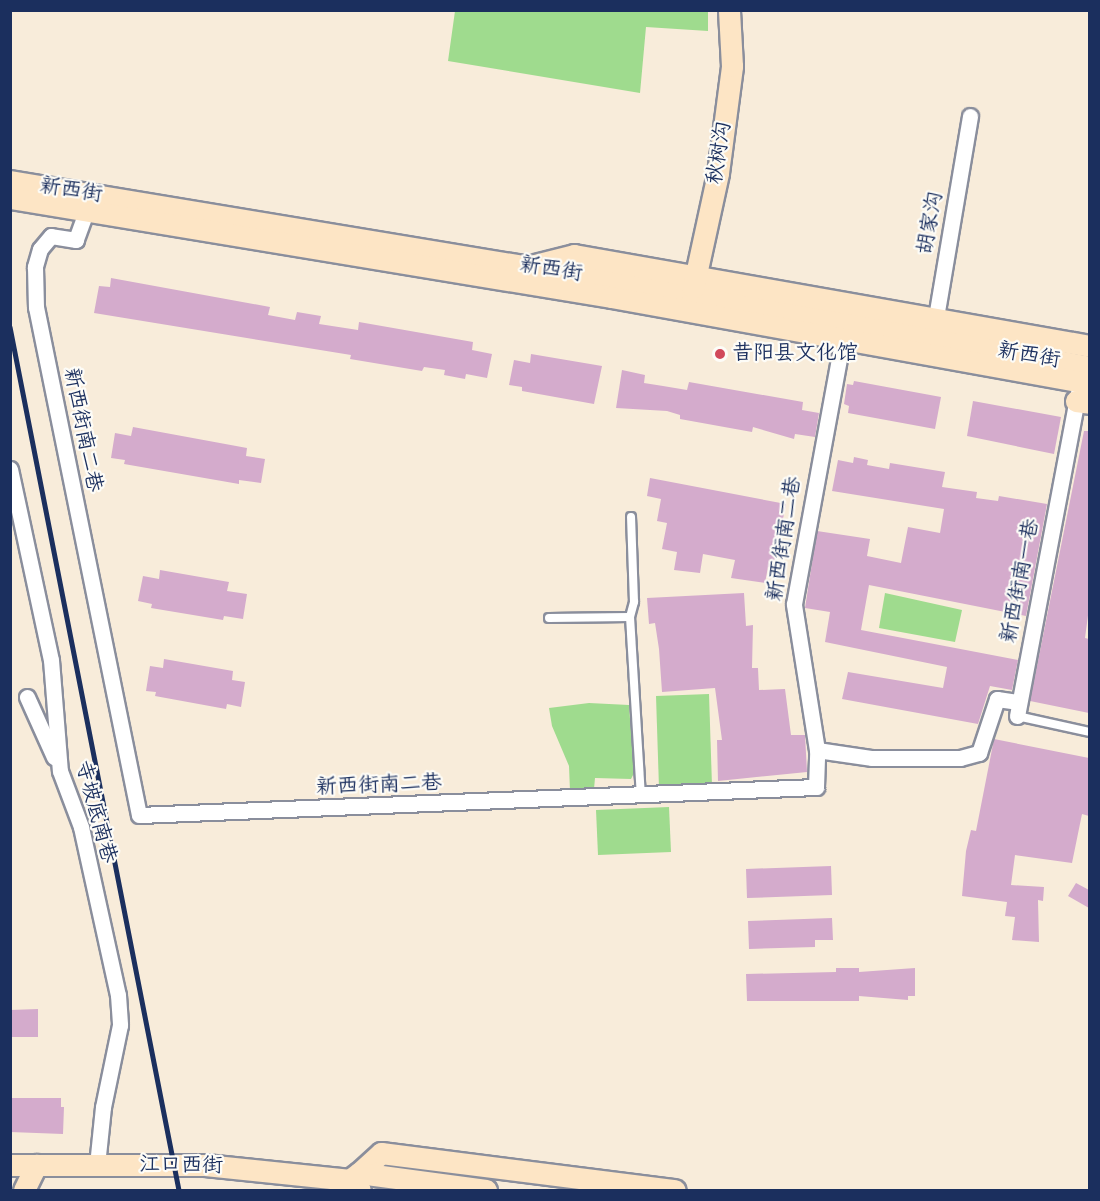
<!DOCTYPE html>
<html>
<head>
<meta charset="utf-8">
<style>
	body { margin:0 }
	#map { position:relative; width:1100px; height:1201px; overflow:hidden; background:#f8ecda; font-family:"Indie Flower","LXGW WenKai TC",sans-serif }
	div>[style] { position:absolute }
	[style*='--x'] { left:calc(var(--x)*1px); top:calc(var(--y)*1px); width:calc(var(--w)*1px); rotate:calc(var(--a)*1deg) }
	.green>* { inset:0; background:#9fdb8e }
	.building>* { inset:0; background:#d4abcc }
	.roads { filter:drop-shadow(2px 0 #8a8e9c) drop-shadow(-2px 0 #8a8e9c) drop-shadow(0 2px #8a8e9c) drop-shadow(0 -2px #8a8e9c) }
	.lane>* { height:8px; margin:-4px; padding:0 4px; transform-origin:4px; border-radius:4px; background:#fff }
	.street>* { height:15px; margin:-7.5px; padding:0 7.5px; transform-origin:7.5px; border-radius:7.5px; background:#fff }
	.secondary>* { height:21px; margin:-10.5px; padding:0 10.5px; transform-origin:10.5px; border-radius:10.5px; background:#fde5c5 }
	.rail>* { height:4.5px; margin:-2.25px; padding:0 2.25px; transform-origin:2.25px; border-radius:2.25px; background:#1b2f5e }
	.dots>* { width:16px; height:16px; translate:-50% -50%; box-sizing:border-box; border:3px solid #fdfcf7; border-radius:50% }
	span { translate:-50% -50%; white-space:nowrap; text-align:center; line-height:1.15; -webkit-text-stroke:4.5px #fdfcf7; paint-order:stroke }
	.street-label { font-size:21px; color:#1b2f5e }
	.poi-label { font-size:21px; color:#1b2f5e }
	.left { translate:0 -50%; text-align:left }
	.frame { position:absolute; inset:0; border:12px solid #1b2f5e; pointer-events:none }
</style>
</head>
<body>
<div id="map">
	<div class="green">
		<div style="clip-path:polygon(455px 11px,708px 11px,708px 31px,646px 27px,640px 93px,448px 61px)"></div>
		<div style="clip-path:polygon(885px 593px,962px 610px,955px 642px,879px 628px)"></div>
		<div style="clip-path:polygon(709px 694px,712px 786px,659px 788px,656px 696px)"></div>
		<div style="clip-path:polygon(589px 703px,629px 705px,634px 773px,631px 779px,595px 778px,594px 789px,570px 791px,569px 766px,552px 726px,549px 708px)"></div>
		<div style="clip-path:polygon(669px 807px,671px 852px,598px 855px,596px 810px)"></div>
	</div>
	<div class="building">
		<div style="clip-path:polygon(111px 278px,270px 307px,268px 315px,295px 320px,297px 312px,321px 316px,319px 324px,358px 330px,359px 322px,473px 342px,472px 350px,492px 354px,487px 378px,466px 374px,465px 379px,444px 375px,445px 370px,424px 367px,422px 371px,350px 359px,351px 355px,94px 313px,99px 286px,110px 287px)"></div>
		<div style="clip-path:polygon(531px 354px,602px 366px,594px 404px,522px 391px,522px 387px,509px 385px,514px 360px,530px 363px)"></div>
		<div style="clip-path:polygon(622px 370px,645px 375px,644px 383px,663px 386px,687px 390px,689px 382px,803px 402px,802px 410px,819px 413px,815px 437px,795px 434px,794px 439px,753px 427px,752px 432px,680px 419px,680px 415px,667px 411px,616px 408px)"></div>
		<div style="clip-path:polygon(854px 381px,941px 397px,935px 429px,848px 413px,849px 406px,844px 404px,847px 384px,853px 385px)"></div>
		<div style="clip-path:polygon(973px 401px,1061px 417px,1054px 454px,967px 436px)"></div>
		<div style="clip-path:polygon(133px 427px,247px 448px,246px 456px,265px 459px,261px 483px,239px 480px,239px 484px,124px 464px,125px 460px,111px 458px,115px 433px,131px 436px)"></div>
		<div style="clip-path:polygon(1084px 431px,1089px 431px,1089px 608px,1085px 638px,1089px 639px,1089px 713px,1030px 701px)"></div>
		<div style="clip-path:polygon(854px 457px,868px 460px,867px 465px,889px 469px,890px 463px,945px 472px,942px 487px,977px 492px,976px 498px,998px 501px,999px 496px,1047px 504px,1026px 616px,869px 585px,861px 630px,1018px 660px,1012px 690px,990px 686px,978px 724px,842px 699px,848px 672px,943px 688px,947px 667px,825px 642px,830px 612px,805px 608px,817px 531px,870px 539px,867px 556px,901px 563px,908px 527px,940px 533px,944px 509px,832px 491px,838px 460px,853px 463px)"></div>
		<div style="clip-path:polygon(650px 478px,786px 504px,773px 568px,768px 567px,765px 583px,731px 578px,735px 560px,703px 554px,700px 573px,674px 570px,677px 552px,662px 549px,667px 523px,657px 521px,661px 499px,647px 496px)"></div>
		<div style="clip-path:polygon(160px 570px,229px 582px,227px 591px,247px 594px,243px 619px,224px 616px,223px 620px,151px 608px,152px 604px,138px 601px,143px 576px,159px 579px)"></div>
		<div style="clip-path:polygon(744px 593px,746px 626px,753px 625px,752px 668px,758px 668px,759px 690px,785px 689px,791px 735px,805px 735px,807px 772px,718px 781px,717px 740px,722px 740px,715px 688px,662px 692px,659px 649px,655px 623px,649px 624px,647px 598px)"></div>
		<div style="clip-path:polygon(164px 659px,233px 671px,232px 680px,245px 682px,241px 707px,227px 704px,226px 709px,155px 696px,156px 692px,146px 691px,150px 666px,163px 668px)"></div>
		<div style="clip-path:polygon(994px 739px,1089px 758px,1089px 816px,1082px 814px,1072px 863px,1015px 855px,1011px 885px,1044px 887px,1043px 901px,1038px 900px,1039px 942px,1012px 940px,1015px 917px,1005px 916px,1007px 902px,962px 896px,966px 851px,971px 830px,976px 831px)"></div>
		<div style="clip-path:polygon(831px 866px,832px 895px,747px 898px,746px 869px)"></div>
		<div style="clip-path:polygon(1076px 883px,1089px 890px,1089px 908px,1068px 896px)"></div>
		<div style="clip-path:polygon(832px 918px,833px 940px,815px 940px,815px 947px,749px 949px,748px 921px)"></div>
		<div style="clip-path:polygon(836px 968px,859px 968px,859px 972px,915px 968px,915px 996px,908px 996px,908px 1000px,859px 996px,859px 1001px,747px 1001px,746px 974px,836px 972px)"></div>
		<div style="clip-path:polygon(38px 1009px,38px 1037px,10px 1037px,10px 1010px)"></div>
		<div style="clip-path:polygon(10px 1098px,61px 1098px,61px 1107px,64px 1107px,63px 1134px,10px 1132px)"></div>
	</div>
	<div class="roads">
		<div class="lane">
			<div style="--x:630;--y:617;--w:16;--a:-75"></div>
			<div style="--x:634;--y:602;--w:85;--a:-92"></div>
			<div style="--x:549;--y:618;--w:81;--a:-0.7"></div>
			<div style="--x:630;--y:617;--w:178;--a:86.5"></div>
			<div style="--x:1017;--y:716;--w:75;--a:12.4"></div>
		</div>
		<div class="street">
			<div style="--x:87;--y:209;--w:33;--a:110"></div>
			<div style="--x:76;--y:240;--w:25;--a:-171"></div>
			<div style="--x:51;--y:236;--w:17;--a:130"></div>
			<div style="--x:40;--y:249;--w:19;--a:106"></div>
			<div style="--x:35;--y:267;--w:40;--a:88.6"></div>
			<div style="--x:36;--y:307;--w:518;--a:78.54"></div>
			<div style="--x:139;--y:815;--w:678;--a:-2.37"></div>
			<div style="--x:816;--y:787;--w:37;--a:-88"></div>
			<div style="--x:817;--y:750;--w:148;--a:-99"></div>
			<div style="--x:794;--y:604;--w:271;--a:-79.6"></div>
			<div style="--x:934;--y:329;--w:216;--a:-80.4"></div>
			<div style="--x:10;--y:469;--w:195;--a:77.9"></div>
			<div style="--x:51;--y:660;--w:111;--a:85.4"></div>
			<div style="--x:60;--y:771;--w:60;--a:69.4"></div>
			<div style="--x:81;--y:827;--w:172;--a:77.6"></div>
			<div style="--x:118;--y:995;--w:30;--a:86"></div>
			<div style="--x:120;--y:1025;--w:84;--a:101.7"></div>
			<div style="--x:103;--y:1107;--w:58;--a:95.9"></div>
			<div style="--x:27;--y:697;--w:66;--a:65.8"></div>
			<div style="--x:1017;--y:716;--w:330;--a:-79.3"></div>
			<div style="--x:817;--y:750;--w:56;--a:8.3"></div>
			<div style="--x:872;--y:758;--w:88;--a:0"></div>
			<div style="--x:960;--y:758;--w:20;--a:-15"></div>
			<div style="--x:979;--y:753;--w:57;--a:-71.6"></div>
			<div style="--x:997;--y:699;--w:22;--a:8"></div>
		</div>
		<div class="secondary">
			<div style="--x:10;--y:181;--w:691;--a:9.41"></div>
			<div style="--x:692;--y:294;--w:405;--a:10.4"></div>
			<div style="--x:10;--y:198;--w:609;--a:9.35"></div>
			<div style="--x:611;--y:297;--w:487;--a:10.2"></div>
			<div style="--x:535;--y:265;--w:40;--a:-14.4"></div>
			<div style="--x:574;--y:255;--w:524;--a:10"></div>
			<div style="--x:693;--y:288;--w:118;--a:-77.7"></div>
			<div style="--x:718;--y:173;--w:108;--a:-82.5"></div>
			<div style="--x:732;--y:66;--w:56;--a:-93.1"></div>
			<div style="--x:1076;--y:401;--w:14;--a:8"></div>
			<div style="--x:10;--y:1165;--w:195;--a:0"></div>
			<div style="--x:205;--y:1165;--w:146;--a:5.9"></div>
			<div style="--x:350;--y:1180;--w:14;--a:45"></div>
			<div style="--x:359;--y:1173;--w:30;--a:-42"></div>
			<div style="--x:381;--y:1153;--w:296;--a:7.2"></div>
			<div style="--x:351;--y:1179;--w:10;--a:-37"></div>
			<div style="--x:359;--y:1173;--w:128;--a:7.6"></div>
			<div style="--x:24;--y:1190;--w:28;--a:-64"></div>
		</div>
	</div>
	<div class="rail">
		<div style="--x:10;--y:327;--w:879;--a:78.92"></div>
	</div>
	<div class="dots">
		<div style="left:720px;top:354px;background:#d1495b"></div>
	</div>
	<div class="street-label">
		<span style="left:720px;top:153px;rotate:-81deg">秋树沟</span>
		<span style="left:71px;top:191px;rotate:9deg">新西街</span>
		<span style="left:931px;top:223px;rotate:-80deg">胡家沟</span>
		<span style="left:551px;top:270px;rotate:9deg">新西街</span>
		<span style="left:1029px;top:356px;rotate:10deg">新西街</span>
		<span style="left:82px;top:430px;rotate:79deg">新西街南二巷</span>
		<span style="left:785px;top:539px;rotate:-81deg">新西街南二巷</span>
		<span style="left:1021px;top:581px;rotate:-79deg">新西街南一巷</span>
		<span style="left:379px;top:786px;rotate:-2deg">新西街南二巷</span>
		<span style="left:95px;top:812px;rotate:75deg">寺坡底南巷</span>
		<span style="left:181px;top:1166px;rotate:1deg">江口西街</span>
	</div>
	<div class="poi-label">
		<span class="left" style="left:732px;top:354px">昔阳县文化馆</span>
	</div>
	<div class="frame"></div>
</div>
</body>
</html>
